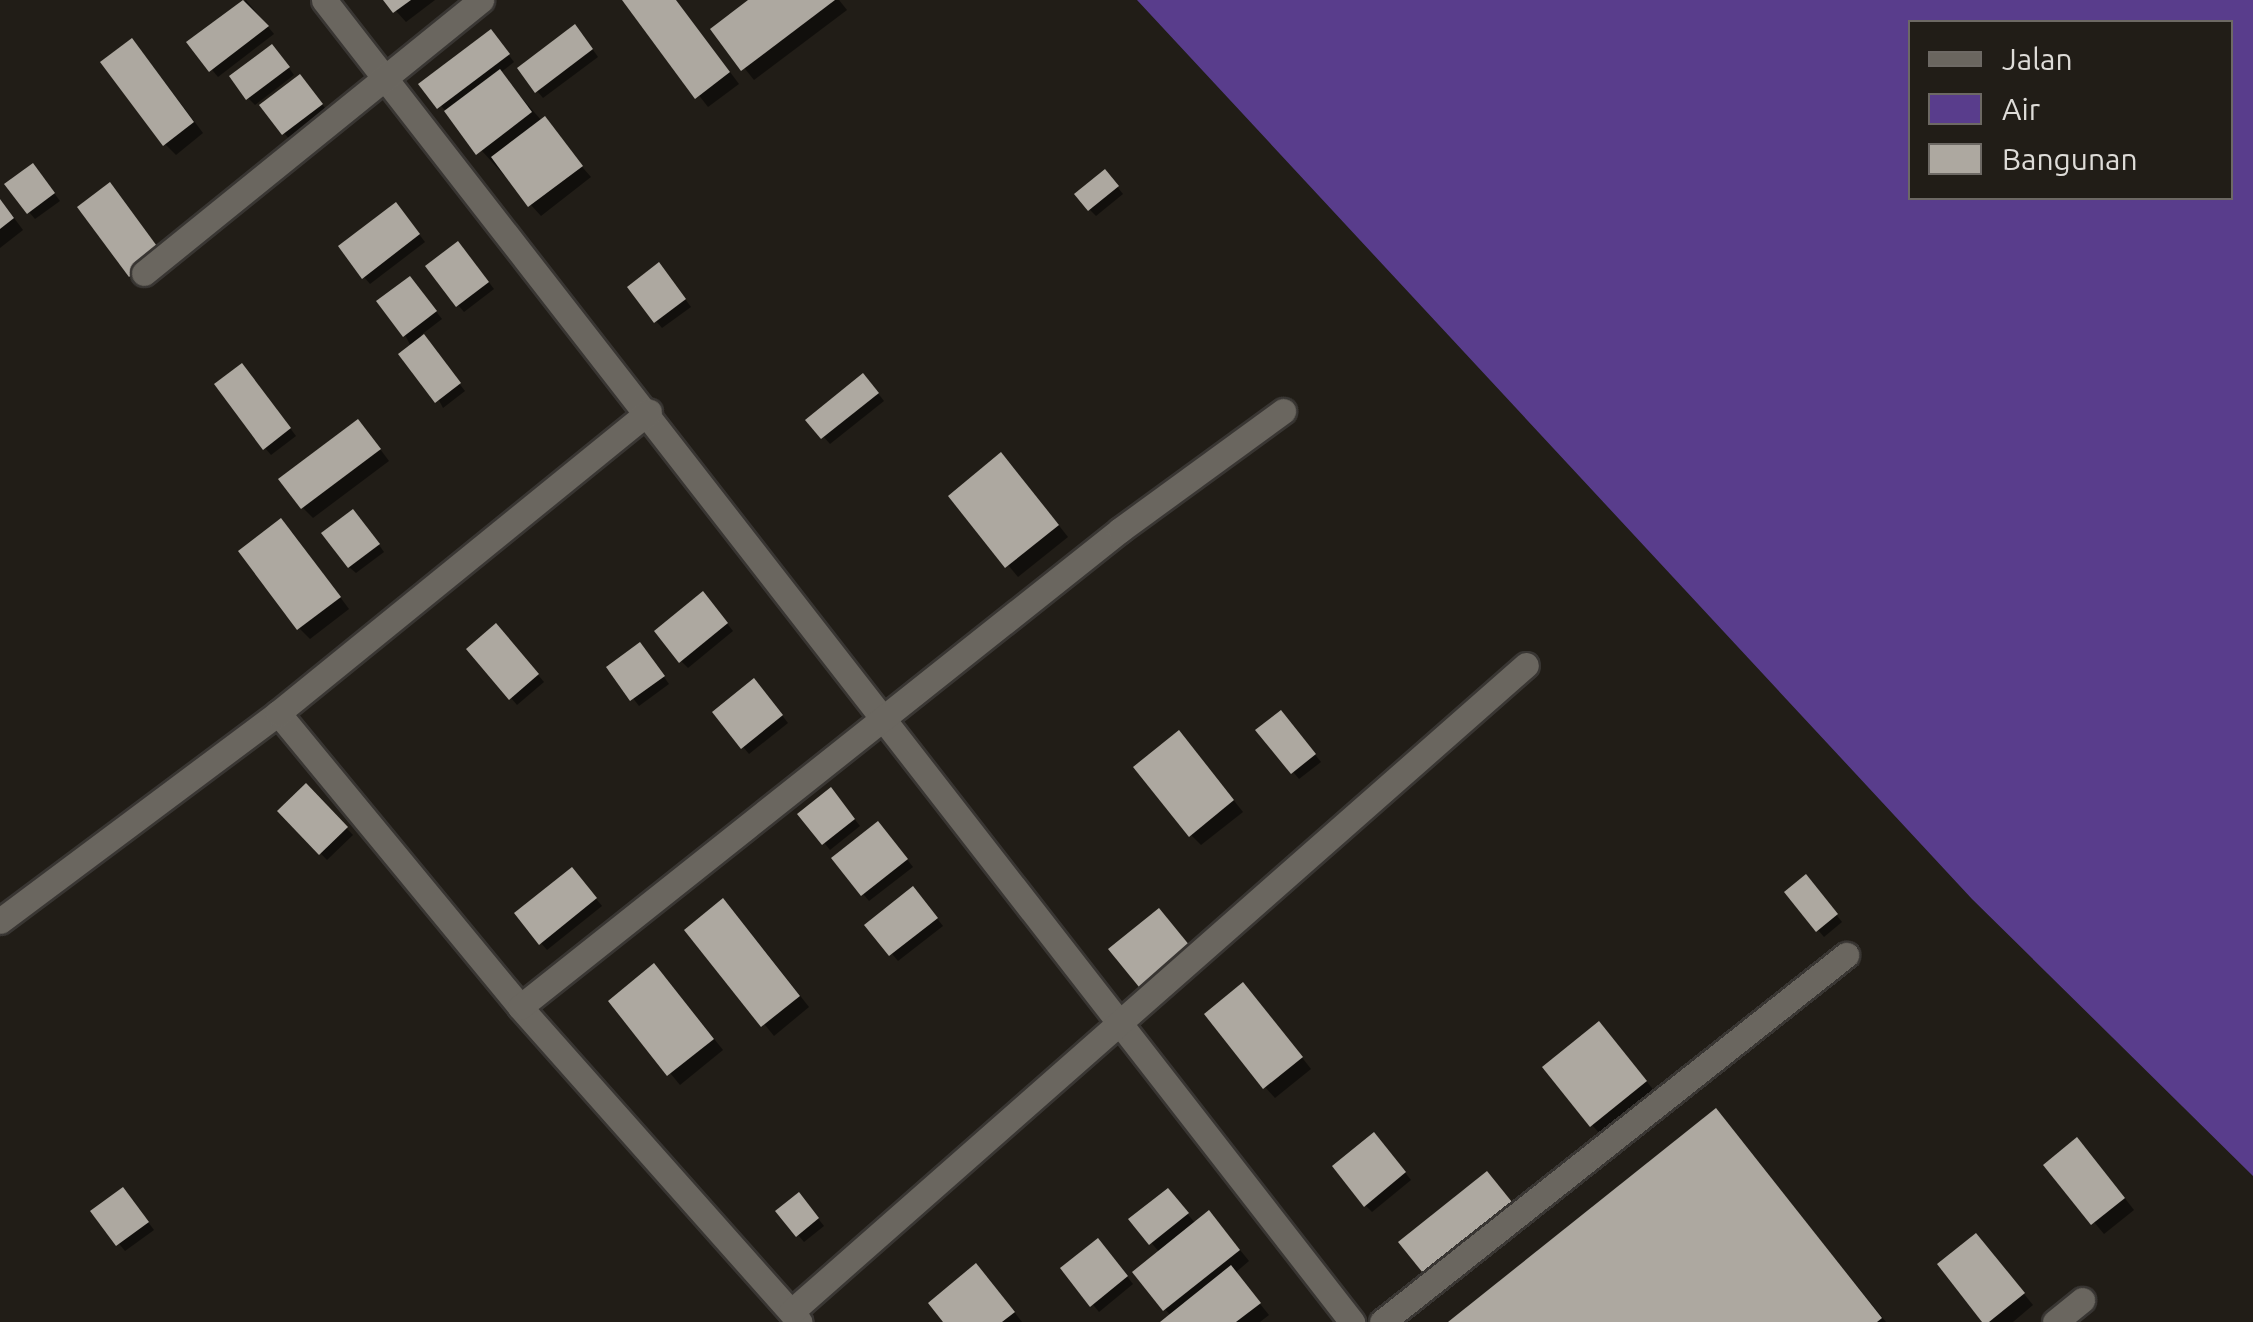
<!DOCTYPE html>
<html>
<head>
<meta charset="utf-8">
<style>
	body { margin:0 }
	#map { position:relative; width:2253px; height:1322px; overflow:hidden; background:#211d17; font-family:Ubuntu,sans-serif }
	div>[style] { position:absolute }
	[style*='--x'] { left:calc(var(--x)*1px); top:calc(var(--y)*1px); width:calc(var(--w)*1px); rotate:calc(var(--a)*1deg) }
	.water>* { inset:0; background:#593d8c }
	.shadow>* { inset:0; background:#0007 }
	.building>* { inset:0; background:#ada8a0 }
	.roads { filter:drop-shadow(2px 0 #393633) drop-shadow(-2px 0 #393633) drop-shadow(0 2px #393633) drop-shadow(0 -2px #393633) }
	.minor>* { height:25px; margin:-12.5px; padding:0 12.5px; transform-origin:12.5px; border-radius:12.5px; background:#6a665f }
	span { translate:-50% -50%; white-space:nowrap; text-align:center; line-height:1.15; -webkit-text-stroke:10px #211d17; paint-order:stroke }
	.legend { position:absolute; left:1908px; top:20px; width:325px; height:180px; box-sizing:border-box; background:#211d17; border:2px solid #6d6964; margin:0; padding:12px 18px; list-style:none; font-size:30px; color:#dedcd8 }
	.legend li { display:flex; align-items:center; gap:20px; height:50px }
	.legend b { width:50px; border:2px solid #6d6964 }
</style>
</head>
<body>
<div id="map">
	<div class="water">
		<div style="clip-path:polygon(evenodd,1137px 0,2253px 0,2253px 1176px,1972px 899px,1137px 0,1910px 22px,2230px 22px,2230px 198px,1910px 198px,1910px 22px)"></div>
	</div>
	<div class="shadow">
		<div style="clip-path:polygon(246px 0,274px 34px,218px 77px,190px 43px)"></div>
		<div style="clip-path:polygon(386px 0,435px 0,406px 22px)"></div>
		<div style="clip-path:polygon(625px 0,676px 0,739px 84px,708px 107px)"></div>
		<div style="clip-path:polygon(752px 0,839px 0,847px 10px,754px 80px,713px 29px)"></div>
		<div style="clip-path:polygon(582px 34px,598px 57px,543px 98px,537px 91px)"></div>
		<div style="clip-path:polygon(497px 39px,514px 62px,500px 73px,591px 177px,541px 216px,422px 85px)"></div>
		<div style="clip-path:polygon(142px 52px,203px 133px,176px 155px,165px 144px)"></div>
		<div style="clip-path:polygon(279px 54px,294px 75px,255px 105px,248px 98px)"></div>
		<div style="clip-path:polygon(307px 84px,328px 112px,290px 140px,284px 133px)"></div>
		<div style="clip-path:polygon(39px 173px,60px 201px,35px 219px,29px 212px)"></div>
		<div style="clip-path:polygon(1111px 179px,1123px 194px,1096px 216px,1089px 209px)"></div>
		<div style="clip-path:polygon(0 199px,23px 230px,0 248px)"></div>
		<div style="clip-path:polygon(402px 212px,425px 242px,370px 284px,364px 277px)"></div>
		<div style="clip-path:polygon(465px 251px,494px 289px,464px 312px,458px 305px)"></div>
		<div style="clip-path:polygon(665px 272px,691px 307px,662px 328px,656px 321px)"></div>
		<div style="clip-path:polygon(416px 286px,442px 319px,421px 335px,465px 391px,443px 408px,405px 335px)"></div>
		<div style="clip-path:polygon(248px 372px,296px 436px,271px 455px,265px 448px)"></div>
		<div style="clip-path:polygon(870px 383px,884px 401px,830px 444px,809px 420px)"></div>
		<div style="clip-path:polygon(368px 433px,389px 461px,313px 518px,303px 508px)"></div>
		<div style="clip-path:polygon(1012px 466px,1068px 537px,1018px 577px,951px 496px)"></div>
		<div style="clip-path:polygon(360px 518px,384px 552px,356px 573px,349px 567px)"></div>
		<div style="clip-path:polygon(292px 532px,349px 609px,310px 639px,299px 628px)"></div>
		<div style="clip-path:polygon(709px 601px,733px 631px,688px 668px,681px 661px)"></div>
		<div style="clip-path:polygon(503px 633px,544px 682px,517px 705px,511px 698px)"></div>
		<div style="clip-path:polygon(646px 652px,669px 684px,639px 706px,609px 667px)"></div>
		<div style="clip-path:polygon(761px 688px,788px 723px,749px 754px,715px 713px)"></div>
		<div style="clip-path:polygon(1287px 720px,1321px 762px,1299px 779px,1259px 731px)"></div>
		<div style="clip-path:polygon(1189px 744px,1243px 812px,1201px 845px,1191px 835px)"></div>
		<div style="clip-path:polygon(306px 786px,353px 835px,327px 860px,280px 811px)"></div>
		<div style="clip-path:polygon(837px 797px,860px 826px,830px 850px,801px 814px)"></div>
		<div style="clip-path:polygon(884px 830px,913px 867px,869px 901px,834px 859px)"></div>
		<div style="clip-path:polygon(578px 877px,602px 906px,547px 950px,541px 943px)"></div>
		<div style="clip-path:polygon(1812px 884px,1842px 922px,1824px 937px,1818px 930px)"></div>
		<div style="clip-path:polygon(919px 896px,943px 926px,898px 961px,868px 925px)"></div>
		<div style="clip-path:polygon(734px 912px,809px 1007px,774px 1036px,688px 930px)"></div>
		<div style="clip-path:polygon(665px 977px,723px 1050px,680px 1085px,611px 1001px)"></div>
		<div style="clip-path:polygon(1254px 996px,1311px 1069px,1275px 1098px,1265px 1087px)"></div>
		<div style="clip-path:polygon(1609px 1035px,1656px 1093px,1602px 1136px,1592px 1125px)"></div>
		<div style="clip-path:polygon(1716px 1111px,1886px 1322px,1452px 1322px)"></div>
		<div style="clip-path:polygon(1381px 1142px,1411px 1180px,1372px 1212px,1365px 1205px)"></div>
		<div style="clip-path:polygon(2088px 1151px,2134px 1210px,2104px 1234px,2046px 1165px)"></div>
		<div style="clip-path:polygon(129px 1197px,154px 1230px,125px 1251px,93px 1212px)"></div>
		<div style="clip-path:polygon(1174px 1198px,1196px 1224px,1219px 1224px,1249px 1261px,1235px 1273px,1269px 1315px,1260px 1322px,1164px 1322px,1171px 1316px,1165px 1309px,1160px 1253px,1132px 1220px)"></div>
		<div style="clip-path:polygon(805px 1202px,824px 1226px,804px 1242px,798px 1235px)"></div>
		<div style="clip-path:polygon(1986px 1247px,2033px 1305px,2013px 1322px,1986px 1322px)"></div>
		<div style="clip-path:polygon(1105px 1248px,1133px 1284px,1099px 1312px,1064px 1269px)"></div>
		<div style="clip-path:polygon(987px 1277px,1022px 1322px,946px 1322px)"></div>
	</div>
	<div class="building">
		<div style="clip-path:polygon(243px 0,269px 26px,209px 72px,186px 42px)"></div>
		<div style="clip-path:polygon(383px 0,411px 0,393px 13px)"></div>
		<div style="clip-path:polygon(622px 0,676px 0,730px 72px,695px 99px)"></div>
		<div style="clip-path:polygon(748px 0,835px 0,741px 71px,710px 29px)"></div>
		<div style="clip-path:polygon(575px 24px,593px 49px,535px 93px,517px 68px)"></div>
		<div style="clip-path:polygon(491px 29px,510px 54px,437px 109px,418px 84px)"></div>
		<div style="clip-path:polygon(132px 38px,194px 122px,163px 146px,100px 62px)"></div>
		<div style="clip-path:polygon(272px 44px,290px 67px,246px 100px,229px 76px)"></div>
		<div style="clip-path:polygon(500px 69px,532px 112px,476px 155px,444px 111px)"></div>
		<div style="clip-path:polygon(300px 74px,323px 104px,282px 135px,259px 105px)"></div>
		<div style="clip-path:polygon(545px 116px,583px 166px,528px 207px,491px 157px)"></div>
		<div style="clip-path:polygon(33px 163px,55px 193px,27px 214px,4px 184px)"></div>
		<div style="clip-path:polygon(1105px 169px,1119px 186px,1088px 211px,1074px 194px)"></div>
		<div style="clip-path:polygon(110px 182px,162px 253px,129px 277px,77px 207px)"></div>
		<div style="clip-path:polygon(0 199px,14px 218px,0 229px)"></div>
		<div style="clip-path:polygon(396px 202px,420px 234px,362px 279px,338px 246px)"></div>
		<div style="clip-path:polygon(458px 241px,489px 282px,456px 307px,425px 266px)"></div>
		<div style="clip-path:polygon(659px 262px,686px 299px,654px 323px,627px 287px)"></div>
		<div style="clip-path:polygon(410px 276px,437px 311px,403px 337px,376px 301px)"></div>
		<div style="clip-path:polygon(424px 334px,461px 383px,435px 403px,398px 354px)"></div>
		<div style="clip-path:polygon(242px 363px,291px 428px,263px 450px,214px 384px)"></div>
		<div style="clip-path:polygon(863px 373px,879px 393px,821px 439px,805px 420px)"></div>
		<div style="clip-path:polygon(358px 419px,381px 449px,301px 509px,278px 479px)"></div>
		<div style="clip-path:polygon(1001px 452px,1059px 525px,1005px 568px,948px 496px)"></div>
		<div style="clip-path:polygon(353px 509px,380px 544px,348px 568px,321px 533px)"></div>
		<div style="clip-path:polygon(281px 518px,341px 597px,297px 630px,238px 551px)"></div>
		<div style="clip-path:polygon(703px 591px,728px 623px,679px 663px,654px 631px)"></div>
		<div style="clip-path:polygon(496px 623px,539px 674px,509px 700px,466px 649px)"></div>
		<div style="clip-path:polygon(640px 642px,665px 676px,630px 701px,606px 667px)"></div>
		<div style="clip-path:polygon(754px 678px,783px 715px,741px 749px,712px 712px)"></div>
		<div style="clip-path:polygon(1281px 710px,1316px 754px,1291px 774px,1255px 730px)"></div>
		<div style="clip-path:polygon(1179px 730px,1234px 800px,1189px 837px,1133px 767px)"></div>
		<div style="clip-path:polygon(306px 783px,348px 827px,319px 855px,277px 811px)"></div>
		<div style="clip-path:polygon(831px 787px,855px 819px,822px 845px,797px 814px)"></div>
		<div style="clip-path:polygon(878px 821px,908px 859px,861px 896px,831px 858px)"></div>
		<div style="clip-path:polygon(572px 867px,597px 898px,539px 945px,514px 913px)"></div>
		<div style="clip-path:polygon(1806px 874px,1838px 914px,1816px 932px,1784px 892px)"></div>
		<div style="clip-path:polygon(913px 886px,938px 918px,889px 956px,864px 925px)"></div>
		<div style="clip-path:polygon(723px 898px,800px 996px,761px 1027px,684px 930px)"></div>
		<div style="clip-path:polygon(1159px 908px,1190px 946px,1139px 987px,1108px 949px)"></div>
		<div style="clip-path:polygon(654px 963px,714px 1039px,667px 1076px,608px 1001px)"></div>
		<div style="clip-path:polygon(1243px 982px,1303px 1057px,1263px 1089px,1204px 1014px)"></div>
		<div style="clip-path:polygon(1599px 1021px,1647px 1081px,1590px 1127px,1542px 1067px)"></div>
		<div style="clip-path:polygon(1716px 1108px,1882px 1318px,1877px 1322px,1448px 1322px)"></div>
		<div style="clip-path:polygon(1374px 1132px,1406px 1172px,1364px 1207px,1332px 1166px)"></div>
		<div style="clip-path:polygon(2077px 1137px,2125px 1198px,2091px 1225px,2043px 1165px)"></div>
		<div style="clip-path:polygon(1487px 1171px,1516px 1207px,1427px 1278px,1398px 1242px)"></div>
		<div style="clip-path:polygon(123px 1187px,149px 1222px,116px 1246px,90px 1211px)"></div>
		<div style="clip-path:polygon(1168px 1188px,1189px 1213px,1149px 1245px,1128px 1219px)"></div>
		<div style="clip-path:polygon(799px 1192px,819px 1218px,796px 1237px,775px 1211px)"></div>
		<div style="clip-path:polygon(1209px 1210px,1240px 1250px,1163px 1311px,1132px 1272px)"></div>
		<div style="clip-path:polygon(1976px 1233px,2025px 1293px,1989px 1322px,1982px 1322px,1937px 1264px)"></div>
		<div style="clip-path:polygon(1098px 1238px,1128px 1276px,1090px 1307px,1060px 1268px)"></div>
		<div style="clip-path:polygon(976px 1263px,1015px 1312px,1002px 1322px,943px 1322px,928px 1303px)"></div>
		<div style="clip-path:polygon(1231px 1265px,1261px 1303px,1236px 1322px,1160px 1322px)"></div>
	</div>
	<div class="roads">
		<div class="minor">
			<div style="--x:324;--y:0;--w:1675;--a:52.13"></div>
			<div style="--x:144;--y:273;--w:434;--a:-39"></div>
			<div style="--x:278;--y:713;--w:381;--a:50.5"></div>
			<div style="--x:520;--y:1007;--w:421;--a:48.4"></div>
			<div style="--x:0;--y:921;--w:347;--a:-36.8"></div>
			<div style="--x:278;--y:713;--w:478;--a:-39.1"></div>
			<div style="--x:520;--y:1007;--w:767;--a:-38.48"></div>
			<div style="--x:1120;--y:530;--w:202;--a:-36.1"></div>
			<div style="--x:791;--y:1312;--w:979;--a:-41.36"></div>
			<div style="--x:1382;--y:1322;--w:592;--a:-38.34"></div>
			<div style="--x:2055;--y:1322;--w:35;--a:-39"></div>
		</div>
	</div>
	<ul class="legend">
	<li><b style="height:12px;background:#6a665f"></b>Jalan</li>
	<li><b style="height:28px;background:#593d8c"></b>Air</li>
	<li><b style="height:28px;background:#ada8a0"></b>Bangunan</li>
	</ul>
</div>
</body>
</html>
